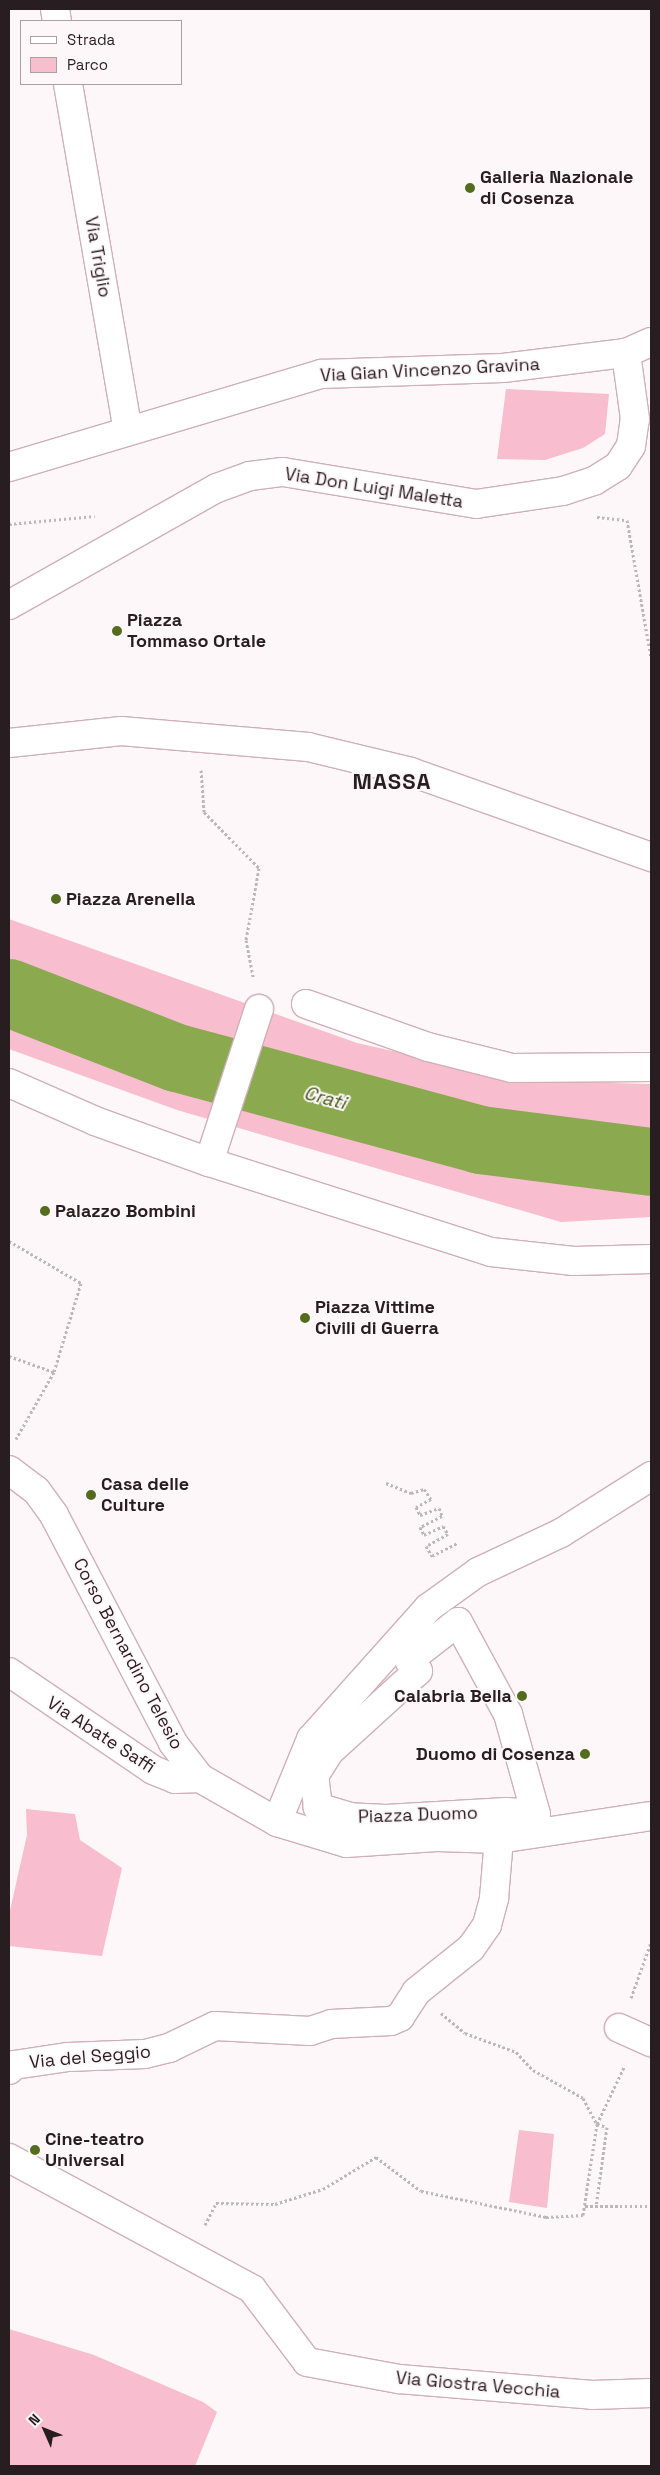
<!DOCTYPE html>
<html>
<head>
<meta charset="utf-8">
<style>
	body { margin:0 }
	#map { position:relative; width:660px; height:2475px; overflow:hidden; background:#fef7f9; font-family:"Space Grotesk",sans-serif }
	div>[style] { position:absolute }
	[style*='--x'] { left:calc(var(--x)*1px); top:calc(var(--y)*1px); width:calc(var(--w)*1px); rotate:calc(var(--a)*1deg) }
	.green>* { inset:0; background:#f8bdcf }
	.river>* { height:68px; margin:-34px; padding:0 34px; transform-origin:34px; border-radius:34px; background:#8ba94f }
	.path>* { height:3px; margin-top:-1.5px; transform-origin:0; background:repeating-linear-gradient(90deg,#beb6b8 0 2.5px,transparent 0 5px) }
	.roads { filter:drop-shadow(1px 0 #cfb0b9) drop-shadow(-1px 0 #cfb0b9) drop-shadow(0 1px #cfb0b9) drop-shadow(0 -1px #cfb0b9) }
	.street>* { height:28px; margin:-14px; padding:0 14px; transform-origin:14px; border-radius:14px; background:#fff }
	.secondary>* { height:28px; margin:-14px; padding:0 14px; transform-origin:14px; border-radius:14px; background:#fff }
	.dots>* { width:14px; height:14px; translate:-50% -50%; box-sizing:border-box; border:2px solid #fef7f9; border-radius:50% }
	span { translate:-50% -50%; white-space:nowrap; text-align:center; line-height:1.15; -webkit-text-stroke:4px #fef7f9; paint-order:stroke }
	.poi-label { font-size:18px; color:#281d20; font-weight:700 }
	.left { translate:0 -50%; text-align:left }
	.right { translate:-100% -50%; text-align:right }
	.street-label { font-size:18px; color:#281d20 }
	.water-label { font-size:19px; color:#455919; font-style:italic }
	.district-label { font-size:22px; color:#281d20; font-weight:700; letter-spacing:1px }
	.frame { position:absolute; inset:0; border:10px solid #281d20; pointer-events:none }
	.legend { position:absolute; left:20px; top:20px; width:162px; height:65px; box-sizing:border-box; background:#fef7f9; border:1px solid #a8a0a2; margin:0; padding:6px 9px; list-style:none; font-size:15px; color:#281d20 }
	.legend li { display:flex; align-items:center; gap:10px; height:25px }
	.legend b { width:25px; border:1px solid #a8a0a2 }
	.north { position:absolute; left:20px; top:2405px; width:50px; height:50px; -webkit-text-stroke:4px #fef7f9; paint-order:stroke; rotate:314deg; font-size:14px; font-weight:700; line-height:20px; text-align:center; color:#281d20 }
	.north::after { content:''; display:block; margin:auto; width:18px; height:22px; background:#281d20; clip-path:polygon(50% 0,100% 100%,50% 72%,0 100%) }
</style>
</head>
<body>
<div id="map">
	<div class="green">
		<div style="clip-path:polygon(506px 389px,609px 394px,605px 434px,583px 448px,545px 460px,497px 459px)"></div>
		<div style="clip-path:polygon(9px 919px,357px 1043px,527px 1081px,651px 1084px,651px 1217px,561px 1222px,177px 1110px,9px 1049px)"></div>
		<div style="clip-path:polygon(26px 1809px,75px 1814px,80px 1840px,122px 1868px,102px 1956px,9px 1946px,9px 1915px,27px 1835px)"></div>
		<div style="clip-path:polygon(519px 2130px,554px 2134px,547px 2208px,509px 2202px)"></div>
		<div style="clip-path:polygon(9px 2329px,94px 2355px,203px 2402px,217px 2412px,195px 2466px,9px 2466px)"></div>
	</div>
	<div class="river">
		<div style="--x:9;--y:993;--w:180;--a:21.2"></div>
		<div style="--x:177;--y:1058;--w:314;--a:15.1"></div>
		<div style="--x:480;--y:1140;--w:172;--a:7.3"></div>
	</div>
	<div class="path">
		<div style="--x:597;--y:517;--w:30;--a:6"></div>
		<div style="--x:627;--y:520;--w:140;--a:80.1"></div>
		<div style="--x:9;--y:524;--w:86;--a:-5.3"></div>
		<div style="--x:201;--y:770;--w:42;--a:85.9"></div>
		<div style="--x:204;--y:812;--w:78;--a:45.5"></div>
		<div style="--x:259;--y:868;--w:73;--a:100.2"></div>
		<div style="--x:246;--y:940;--w:38;--a:79"></div>
		<div style="--x:9;--y:1241;--w:83;--a:30.3"></div>
		<div style="--x:81;--y:1283;--w:93;--a:106.9"></div>
		<div style="--x:54;--y:1372;--w:77;--a:119.6"></div>
		<div style="--x:9;--y:1356;--w:48;--a:19.6"></div>
		<div style="--x:386;--y:1483;--w:27;--a:22"></div>
		<div style="--x:411;--y:1493;--w:14;--a:-17"></div>
		<div style="--x:424;--y:1489;--w:12;--a:55"></div>
		<div style="--x:431;--y:1499;--w:17;--a:152"></div>
		<div style="--x:416;--y:1507;--w:9;--a:63"></div>
		<div style="--x:420;--y:1515;--w:20;--a:-20"></div>
		<div style="--x:439;--y:1508;--w:9;--a:69"></div>
		<div style="--x:442;--y:1516;--w:25;--a:153"></div>
		<div style="--x:420;--y:1527;--w:9;--a:63"></div>
		<div style="--x:424;--y:1535;--w:21;--a:-25"></div>
		<div style="--x:443;--y:1526;--w:9;--a:58"></div>
		<div style="--x:448;--y:1534;--w:25;--a:151"></div>
		<div style="--x:426;--y:1546;--w:12;--a:59"></div>
		<div style="--x:432;--y:1556;--w:28;--a:-27"></div>
		<div style="--x:631;--y:1998;--w:59;--a:-70.3"></div>
		<div style="--x:441;--y:2013;--w:31;--a:40"></div>
		<div style="--x:465;--y:2033;--w:54;--a:20.4"></div>
		<div style="--x:516;--y:2052;--w:25;--a:47"></div>
		<div style="--x:533;--y:2070;--w:57;--a:29.2"></div>
		<div style="--x:583;--y:2098;--w:30;--a:62"></div>
		<div style="--x:597;--y:2124;--w:10;--a:17"></div>
		<div style="--x:607;--y:2127;--w:80;--a:97.9"></div>
		<div style="--x:585;--y:2206;--w:66;--a:0"></div>
		<div style="--x:205;--y:2225;--w:25;--a:-63"></div>
		<div style="--x:216;--y:2203;--w:59;--a:1"></div>
		<div style="--x:275;--y:2204;--w:50;--a:-17.4"></div>
		<div style="--x:323;--y:2189;--w:62;--a:-31.1"></div>
		<div style="--x:376;--y:2157;--w:56;--a:37.1"></div>
		<div style="--x:421;--y:2191;--w:128;--a:11.7"></div>
		<div style="--x:546;--y:2217;--w:37;--a:-3"></div>
		<div style="--x:583;--y:2215;--w:92;--a:-81.3"></div>
		<div style="--x:597;--y:2124;--w:65;--a:-64.6"></div>
	</div>
	<div class="roads">
		<div class="street">
			<div style="--x:55;--y:9;--w:12;--a:81"></div>
			<div style="--x:68;--y:84;--w:351;--a:80.2"></div>
			<div style="--x:9;--y:743;--w:113;--a:-6.1"></div>
			<div style="--x:121;--y:731;--w:188;--a:4.9"></div>
			<div style="--x:308;--y:747;--w:106;--a:13.6"></div>
			<div style="--x:411;--y:772;--w:255;--a:19.5"></div>
			<div style="--x:306;--y:1004;--w:129;--a:19.4"></div>
			<div style="--x:428;--y:1047;--w:87;--a:14"></div>
			<div style="--x:512;--y:1068;--w:139;--a:-0.4"></div>
			<div style="--x:9;--y:1083;--w:94;--a:23.8"></div>
			<div style="--x:95;--y:1121;--w:121;--a:19.8"></div>
			<div style="--x:209;--y:1162;--w:296;--a:17.7"></div>
			<div style="--x:491;--y:1252;--w:83;--a:6.2"></div>
			<div style="--x:574;--y:1261;--w:77;--a:-1.5"></div>
			<div style="--x:209;--y:1162;--w:161;--a:-71.9"></div>
			<div style="--x:9;--y:1470;--w:34;--a:37"></div>
			<div style="--x:36;--y:1490;--w:31;--a:54"></div>
			<div style="--x:54;--y:1515;--w:257;--a:62.4"></div>
			<div style="--x:173;--y:1743;--w:44;--a:52.4"></div>
			<div style="--x:200;--y:1778;--w:89;--a:29.7"></div>
			<div style="--x:277;--y:1822;--w:72;--a:16.9"></div>
			<div style="--x:346;--y:1843;--w:91;--a:-3.8"></div>
			<div style="--x:437;--y:1837;--w:62;--a:1.8"></div>
			<div style="--x:499;--y:1839;--w:154;--a:-8.6"></div>
			<div style="--x:458;--y:1622;--w:105;--a:61.5"></div>
			<div style="--x:508;--y:1714;--w:104;--a:74.4"></div>
			<div style="--x:536;--y:1814;--w:30;--a:-176"></div>
			<div style="--x:506;--y:1812;--w:120;--a:176.7"></div>
			<div style="--x:386;--y:1819;--w:36;--a:-177"></div>
			<div style="--x:350;--y:1817;--w:34;--a:-163"></div>
			<div style="--x:318;--y:1807;--w:31;--a:-97"></div>
			<div style="--x:314;--y:1776;--w:28;--a:-58"></div>
			<div style="--x:329;--y:1752;--w:120;--a:-42.3"></div>
			<div style="--x:418;--y:1671;--w:14;--a:-129"></div>
			<div style="--x:409;--y:1660;--w:62;--a:-37.8"></div>
			<div style="--x:9;--y:1672;--w:174;--a:34.2"></div>
			<div style="--x:153;--y:1770;--w:24;--a:22"></div>
			<div style="--x:175;--y:1779;--w:25;--a:-2"></div>
			<div style="--x:277;--y:1822;--w:90;--a:-67.7"></div>
			<div style="--x:311;--y:1739;--w:176;--a:-48.2"></div>
			<div style="--x:428;--y:1608;--w:62;--a:-35.8"></div>
			<div style="--x:478;--y:1572;--w:92;--a:-25.2"></div>
			<div style="--x:561;--y:1533;--w:107;--a:-32.3"></div>
			<div style="--x:619;--y:2028;--w:35;--a:24"></div>
			<div style="--x:9;--y:2070;--w:7;--a:-45"></div>
			<div style="--x:14;--y:2065;--w:55;--a:-8.4"></div>
			<div style="--x:68;--y:2057;--w:77;--a:-2.2"></div>
			<div style="--x:145;--y:2054;--w:25;--a:-14"></div>
			<div style="--x:169;--y:2048;--w:51;--a:-25.6"></div>
			<div style="--x:215;--y:2026;--w:95;--a:3"></div>
			<div style="--x:310;--y:2031;--w:22;--a:-18"></div>
			<div style="--x:331;--y:2024;--w:60;--a:-2.9"></div>
			<div style="--x:391;--y:2021;--w:10;--a:-24"></div>
			<div style="--x:400;--y:2017;--w:30;--a:-57"></div>
			<div style="--x:416;--y:1992;--w:70;--a:-38.7"></div>
			<div style="--x:471;--y:1948;--w:28;--a:-55"></div>
			<div style="--x:487;--y:1925;--w:28;--a:-75"></div>
			<div style="--x:494;--y:1898;--w:59;--a:-85.2"></div>
			<div style="--x:9;--y:2158;--w:276;--a:28.3"></div>
			<div style="--x:252;--y:2289;--w:91;--a:53"></div>
			<div style="--x:307;--y:2362;--w:94;--a:10.5"></div>
			<div style="--x:399;--y:2379;--w:194;--a:4.7"></div>
			<div style="--x:592;--y:2395;--w:59;--a:-1.9"></div>
		</div>
		<div class="secondary">
			<div style="--x:9;--y:467;--w:326;--a:-16.6"></div>
			<div style="--x:321;--y:374;--w:182;--a:-1.9"></div>
			<div style="--x:503;--y:368;--w:124;--a:-7"></div>
			<div style="--x:626;--y:353;--w:27;--a:-24"></div>
			<div style="--x:9;--y:605;--w:239;--a:-29.4"></div>
			<div style="--x:217;--y:488;--w:35;--a:-20"></div>
			<div style="--x:250;--y:476;--w:33;--a:-7"></div>
			<div style="--x:283;--y:472;--w:196;--a:9.4"></div>
			<div style="--x:476;--y:504;--w:88;--a:-8.5"></div>
			<div style="--x:563;--y:491;--w:33;--a:-18"></div>
			<div style="--x:594;--y:481;--w:28;--a:-32"></div>
			<div style="--x:618;--y:466;--w:24;--a:-57"></div>
			<div style="--x:631;--y:446;--w:27;--a:-82"></div>
			<div style="--x:635;--y:419;--w:67;--a:-97.8"></div>
		</div>
	</div>
	<div class="dots">
		<div style="left:470px;top:188px;background:#546c1d"></div>
		<div style="left:117px;top:631px;background:#546c1d"></div>
		<div style="left:56px;top:899px;background:#546c1d"></div>
		<div style="left:45px;top:1211px;background:#546c1d"></div>
		<div style="left:305px;top:1318px;background:#546c1d"></div>
		<div style="left:91px;top:1495px;background:#546c1d"></div>
		<div style="left:522px;top:1696px;background:#546c1d"></div>
		<div style="left:585px;top:1754px;background:#546c1d"></div>
		<div style="left:35px;top:2150px;background:#546c1d"></div>
	</div>
	<div class="poi-label">
		<span class="left" style="left:480px;top:188px">Galleria Nazionale<br>di Cosenza</span>
		<span class="left" style="left:127px;top:631px">Piazza<br>Tommaso Ortale</span>
		<span class="left" style="left:66px;top:899px">Piazza Arenella</span>
		<span class="left" style="left:55px;top:1211px">Palazzo Bombini</span>
		<span class="left" style="left:315px;top:1318px">Piazza Vittime<br>Civili di Guerra</span>
		<span class="left" style="left:101px;top:1495px">Casa delle<br>Culture</span>
		<span class="right" style="left:512px;top:1696px">Calabria Bella</span>
		<span class="right" style="left:575px;top:1754px">Duomo di Cosenza</span>
		<span class="left" style="left:45px;top:2150px">Cine-teatro<br>Universal</span>
	</div>
	<div class="street-label">
		<span style="left:98px;top:257px;rotate:80deg">Via Triglio</span>
		<span style="left:430px;top:370px;rotate:-3deg">Via Gian Vincenzo Gravina</span>
		<span style="left:374px;top:488px;rotate:9deg">Via Don Luigi Maletta</span>
		<span style="left:128px;top:1654px;rotate:62deg">Corso Bernardino Telesio</span>
		<span style="left:101px;top:1735px;rotate:33deg">Via Abate Saffi</span>
		<span style="left:418px;top:1815px;rotate:-2deg">Piazza Duomo</span>
		<span style="left:90px;top:2057px;rotate:-5deg">Via del Seggio</span>
		<span style="left:478px;top:2385px;rotate:5deg">Via Giostra Vecchia</span>
	</div>
	<div class="water-label">
		<span style="left:325px;top:1098px;rotate:15deg">Crati</span>
	</div>
	<div class="district-label">
		<span style="left:392px;top:782px">MASSA</span>
	</div>
	<div class="frame"></div>
	<ul class="legend">
	<li><b style="height:6px;background:#fff"></b>Strada</li>
	<li><b style="height:14px;background:#f8bdcf"></b>Parco</li>
	</ul>
	<div class="north">N</div>
</div>
</body>
</html>
